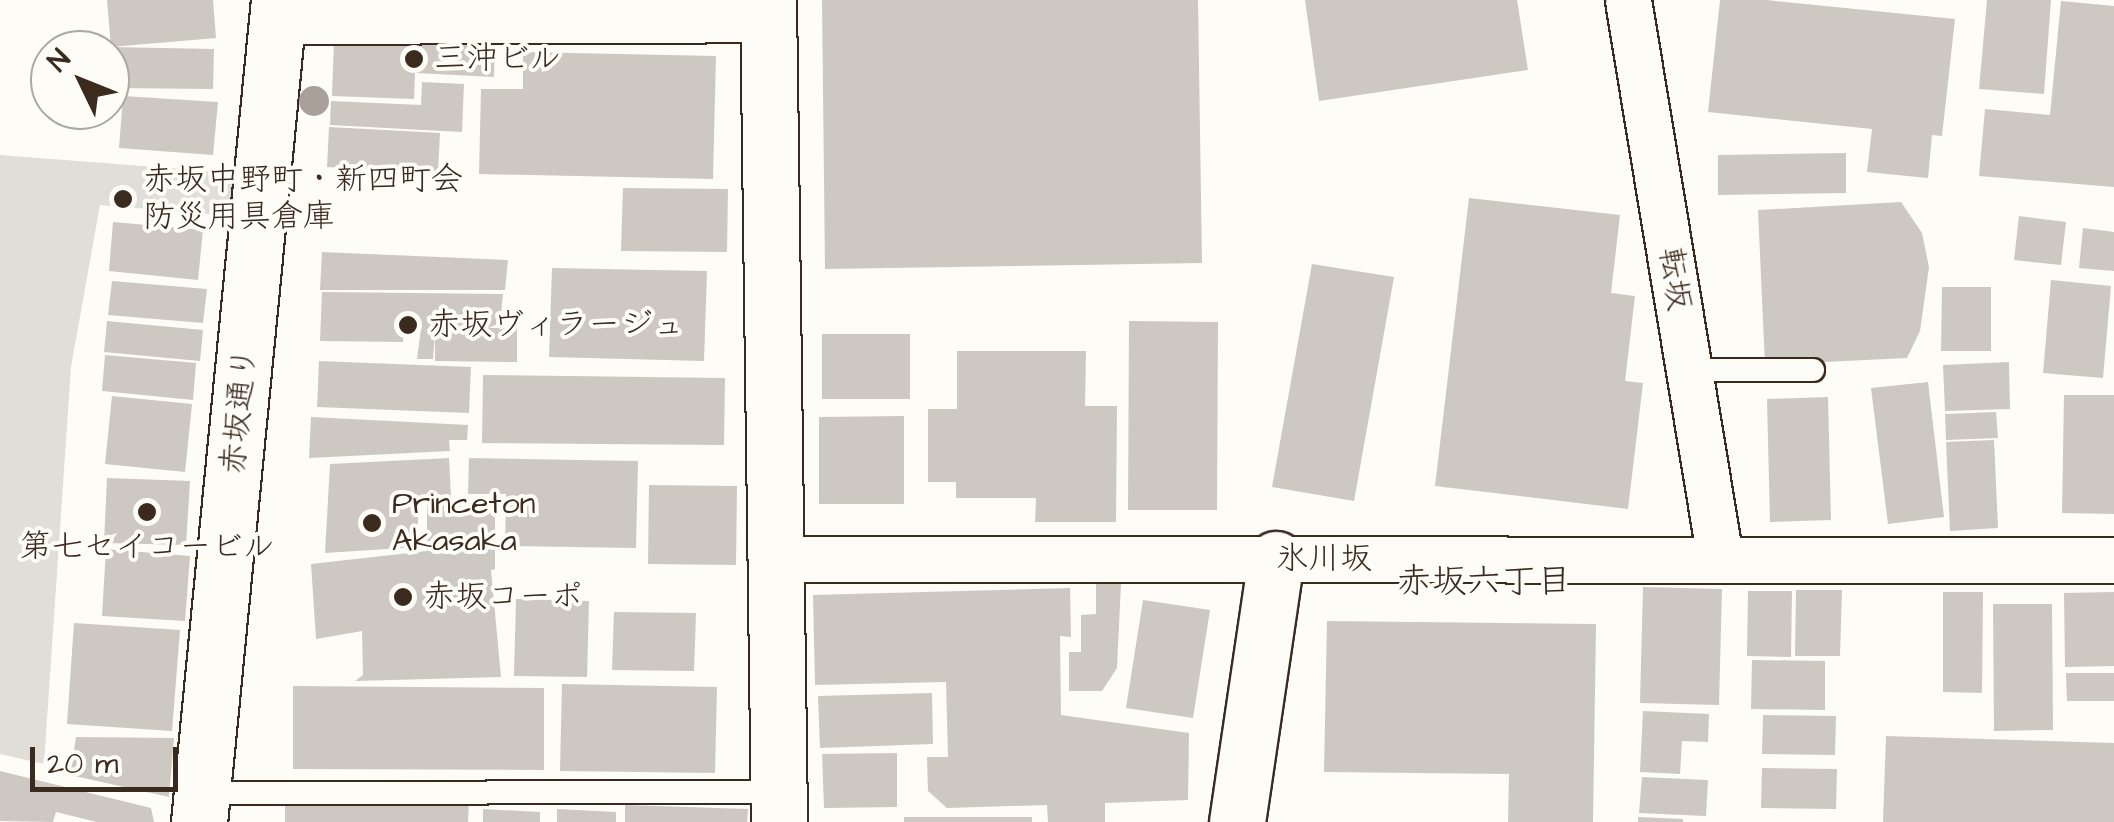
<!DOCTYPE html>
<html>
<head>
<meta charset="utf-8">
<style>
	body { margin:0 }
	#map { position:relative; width:2114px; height:822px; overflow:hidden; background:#fdfcf7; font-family:"Architects Daughter","Klee One",sans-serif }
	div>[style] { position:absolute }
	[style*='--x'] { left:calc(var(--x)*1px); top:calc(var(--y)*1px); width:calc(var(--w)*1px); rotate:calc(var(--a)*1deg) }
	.green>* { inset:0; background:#e1ded7 }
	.building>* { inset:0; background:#cdc8c2 }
	.roads { filter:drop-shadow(2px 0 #3b2a1e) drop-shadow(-2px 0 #3b2a1e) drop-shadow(0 2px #3b2a1e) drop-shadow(0 -2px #3b2a1e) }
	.service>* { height:22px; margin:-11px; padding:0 11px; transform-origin:11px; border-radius:11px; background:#fdfcf7 }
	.minor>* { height:45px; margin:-22.5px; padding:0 22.5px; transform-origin:22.5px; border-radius:22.5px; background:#fdfcf7 }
	.tertiary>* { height:55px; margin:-27.5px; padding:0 27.5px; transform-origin:27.5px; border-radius:27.5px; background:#fdfcf7 }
	.secondary>* { height:55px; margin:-27.5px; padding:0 27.5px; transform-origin:27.5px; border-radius:27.5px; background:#fdfcf7 }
	.trees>* { width:30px; height:30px; margin:-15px; border-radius:50%; background:#a9a199 }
	.dots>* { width:28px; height:28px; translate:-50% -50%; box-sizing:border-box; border:5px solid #fdfcf7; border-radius:50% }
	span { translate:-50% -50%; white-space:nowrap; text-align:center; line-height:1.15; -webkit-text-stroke:8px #fdfcf7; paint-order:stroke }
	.poi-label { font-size:32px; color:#3b2a1e }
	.left { translate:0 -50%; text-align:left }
	.street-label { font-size:32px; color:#3b2a1e }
	.neighbourhood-label { font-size:35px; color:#3b2a1e }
	.north { position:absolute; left:30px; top:30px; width:100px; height:100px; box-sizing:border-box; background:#fdfcf7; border:2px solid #afa8a0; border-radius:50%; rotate:313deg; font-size:28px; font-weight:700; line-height:40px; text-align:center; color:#3b2a1e }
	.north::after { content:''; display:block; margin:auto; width:35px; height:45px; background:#3b2a1e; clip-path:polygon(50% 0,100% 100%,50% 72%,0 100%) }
	.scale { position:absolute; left:30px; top:747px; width:148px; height:45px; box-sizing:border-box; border:5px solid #3b2a1e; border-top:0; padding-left:12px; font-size:30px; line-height:35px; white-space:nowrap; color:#3b2a1e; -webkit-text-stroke:8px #fdfcf7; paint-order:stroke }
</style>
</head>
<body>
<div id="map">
	<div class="green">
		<div style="clip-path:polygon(0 155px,247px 174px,243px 217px,100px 205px,71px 367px,44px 764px,0 754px)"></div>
	</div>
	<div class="building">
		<div style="clip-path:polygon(107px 0,213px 0,216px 38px,111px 47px)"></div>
		<div style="clip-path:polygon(822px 0,1198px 0,1202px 263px,825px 269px)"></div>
		<div style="clip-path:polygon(1305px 0,1517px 0,1528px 70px,1319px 101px)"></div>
		<div style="clip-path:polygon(1720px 0,1766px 0,1955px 19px,1942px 136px,1932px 135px,1928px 178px,1867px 172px,1872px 129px,1708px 112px)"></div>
		<div style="clip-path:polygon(1987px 0,2051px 0,2044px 94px,1979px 89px)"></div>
		<div style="clip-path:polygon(2061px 1px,2114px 6px,2114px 187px,1979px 176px,1985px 109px,2050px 115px)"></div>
		<div style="clip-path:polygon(334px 39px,495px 44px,494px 77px,415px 73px,414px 99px,332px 96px)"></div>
		<div style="clip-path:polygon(110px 47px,214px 49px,213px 89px,110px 88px)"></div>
		<div style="clip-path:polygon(523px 52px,716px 56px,713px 179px,479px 174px,481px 89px,523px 89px)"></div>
		<div style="clip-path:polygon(422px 82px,464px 84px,462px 132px,330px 125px,331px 101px,421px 105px)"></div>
		<div style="clip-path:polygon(123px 96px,218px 102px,213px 155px,119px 148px)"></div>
		<div style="clip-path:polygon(329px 127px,440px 133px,438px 172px,327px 167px)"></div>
		<div style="clip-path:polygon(1846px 153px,1846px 193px,1718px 195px,1718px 155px)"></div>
		<div style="clip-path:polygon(623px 188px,728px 189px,727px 252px,621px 251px)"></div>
		<div style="clip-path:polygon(1469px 198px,1620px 215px,1611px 293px,1635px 296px,1625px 381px,1643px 383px,1628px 509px,1435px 486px)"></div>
		<div style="clip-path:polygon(1901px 202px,1922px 233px,1929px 267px,1920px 331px,1907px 358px,1765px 365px,1758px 210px)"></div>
		<div style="clip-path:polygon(2019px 216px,2066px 222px,2061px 265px,2014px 260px)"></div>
		<div style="clip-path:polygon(113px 222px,203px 230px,198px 280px,109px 271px)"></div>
		<div style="clip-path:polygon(2083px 228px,2114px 232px,2114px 271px,2079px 268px)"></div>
		<div style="clip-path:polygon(322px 252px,508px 260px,505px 290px,320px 290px)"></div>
		<div style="clip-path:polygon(1312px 264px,1394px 277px,1354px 501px,1272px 487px)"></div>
		<div style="clip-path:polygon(552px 268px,707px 271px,704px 361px,549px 357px)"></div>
		<div style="clip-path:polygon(2051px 280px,2111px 286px,2103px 378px,2043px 373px)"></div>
		<div style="clip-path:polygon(112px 281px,207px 289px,203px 323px,108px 315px)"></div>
		<div style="clip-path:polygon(1942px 287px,1991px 287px,1991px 351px,1941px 351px)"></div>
		<div style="clip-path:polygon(322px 292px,503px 294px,500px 323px,488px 328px,517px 328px,517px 362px,435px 361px,435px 333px,433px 359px,417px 359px,421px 329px,404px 329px,403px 342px,320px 341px)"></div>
		<div style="clip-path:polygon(107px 321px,203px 330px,200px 361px,104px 352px)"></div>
		<div style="clip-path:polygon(1129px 321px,1218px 322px,1217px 510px,1128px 510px)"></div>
		<div style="clip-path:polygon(822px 334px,910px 334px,910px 399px,822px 399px)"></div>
		<div style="clip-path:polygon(957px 351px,1086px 351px,1085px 406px,1117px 406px,1116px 522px,1035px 522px,1036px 498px,956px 498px,956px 482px,928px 482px,928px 409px,957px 409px)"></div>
		<div style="clip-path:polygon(105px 355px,196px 363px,193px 400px,102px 391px)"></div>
		<div style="clip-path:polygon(319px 361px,471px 367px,469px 413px,317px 407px)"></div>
		<div style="clip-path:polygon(2009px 362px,2010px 409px,1945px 411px,1943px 365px)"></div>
		<div style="clip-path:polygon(483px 375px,725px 378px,724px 445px,482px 443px)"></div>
		<div style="clip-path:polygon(1928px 382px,1944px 517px,1888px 524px,1871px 388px)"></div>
		<div style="clip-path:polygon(2064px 395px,2114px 395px,2114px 514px,2062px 513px)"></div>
		<div style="clip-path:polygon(112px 396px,192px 404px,185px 472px,105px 464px)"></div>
		<div style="clip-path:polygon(1828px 397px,1831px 520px,1770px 522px,1767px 399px)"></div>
		<div style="clip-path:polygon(1996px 412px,1998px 438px,1946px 440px,1945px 414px)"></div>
		<div style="clip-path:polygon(904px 416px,904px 504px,819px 504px,819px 417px)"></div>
		<div style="clip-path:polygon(311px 417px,468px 425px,467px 440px,449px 440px,450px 451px,309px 458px)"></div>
		<div style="clip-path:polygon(1994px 440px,1998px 528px,1950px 531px,1946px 442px)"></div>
		<div style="clip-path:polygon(449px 458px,451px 496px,418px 499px,418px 547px,325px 553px,330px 464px)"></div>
		<div style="clip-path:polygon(469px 458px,638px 461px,636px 548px,505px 546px,506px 494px,468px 494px)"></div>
		<div style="clip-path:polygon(107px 478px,190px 481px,186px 545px,104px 543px)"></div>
		<div style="clip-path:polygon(649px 485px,737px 486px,736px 565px,648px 564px)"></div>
		<div style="clip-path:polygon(495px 500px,495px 569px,491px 570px,501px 677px,355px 681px,363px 675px,362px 631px,316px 639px,311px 564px,427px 551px,427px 505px)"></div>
		<div style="clip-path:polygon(106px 549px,190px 556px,185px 621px,102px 616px)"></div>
		<div style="clip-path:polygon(1096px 584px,1121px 584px,1117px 668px,1102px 691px,1069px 691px,1069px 652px,1081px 652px,1081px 615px,1096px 614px)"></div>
		<div style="clip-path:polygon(1643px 587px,1722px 589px,1719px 705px,1640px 703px)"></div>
		<div style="clip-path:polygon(1070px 588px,1071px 637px,1060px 636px,1061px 715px,1189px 733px,1188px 800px,1105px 803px,1105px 822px,1048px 822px,1047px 805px,947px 808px,928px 791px,927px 757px,948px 757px,946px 682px,815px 685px,813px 595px)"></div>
		<div style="clip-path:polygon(1796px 590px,1842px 590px,1840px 656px,1795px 656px)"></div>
		<div style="clip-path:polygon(1748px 591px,1792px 591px,1791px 657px,1747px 656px)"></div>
		<div style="clip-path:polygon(1943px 592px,1983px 592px,1982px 693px,1943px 692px)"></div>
		<div style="clip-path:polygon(2114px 592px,2114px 666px,2065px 667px,2064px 593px)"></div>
		<div style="clip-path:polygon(516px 599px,589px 601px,587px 677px,514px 676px)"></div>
		<div style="clip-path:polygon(1143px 600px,1210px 610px,1193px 718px,1126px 708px)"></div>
		<div style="clip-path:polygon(1993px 604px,2052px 604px,2053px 730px,1994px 731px)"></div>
		<div style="clip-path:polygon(614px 612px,696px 613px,694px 671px,612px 670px)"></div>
		<div style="clip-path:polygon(1327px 621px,1596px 624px,1593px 822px,1508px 822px,1509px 774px,1324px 772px)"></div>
		<div style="clip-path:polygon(74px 623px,180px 630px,172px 731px,67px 724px)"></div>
		<div style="clip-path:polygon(1752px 660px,1825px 661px,1825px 710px,1751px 709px)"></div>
		<div style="clip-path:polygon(2066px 673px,2114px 673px,2114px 701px,2067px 701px)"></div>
		<div style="clip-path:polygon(562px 684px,717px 687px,715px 773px,560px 771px)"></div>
		<div style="clip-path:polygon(293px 686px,544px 688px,544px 770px,293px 769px)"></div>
		<div style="clip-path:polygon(932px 693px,933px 744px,820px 748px,818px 696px)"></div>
		<div style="clip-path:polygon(1643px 711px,1709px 714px,1708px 742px,1682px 741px,1680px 774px,1640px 772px)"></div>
		<div style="clip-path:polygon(1763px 715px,1836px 716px,1835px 755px,1762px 754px)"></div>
		<div style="clip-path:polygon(1886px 736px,2114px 743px,2114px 822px,1883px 822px)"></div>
		<div style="clip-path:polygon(76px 737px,174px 738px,169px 797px,70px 775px)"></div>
		<div style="clip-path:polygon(897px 753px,897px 807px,824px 808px,822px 754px)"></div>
		<div style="clip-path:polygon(1762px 768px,1837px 769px,1836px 809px,1761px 808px)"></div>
		<div style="clip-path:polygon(0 771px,151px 808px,154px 822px,97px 822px,56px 812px,53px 822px,0 821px)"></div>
		<div style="clip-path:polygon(1642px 777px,1708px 780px,1706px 816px,1639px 813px)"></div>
		<div style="clip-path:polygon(291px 800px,469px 800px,468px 822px,285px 822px,285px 806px)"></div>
		<div style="clip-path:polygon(625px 805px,748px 809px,747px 822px,625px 822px)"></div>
		<div style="clip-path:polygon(483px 809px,540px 812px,540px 822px,483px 822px)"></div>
		<div style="clip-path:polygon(557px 809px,616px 812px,616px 822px,557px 822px)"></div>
		<div style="clip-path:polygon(904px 817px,1032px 817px,1032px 822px,904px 822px)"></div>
		<div style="clip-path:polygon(1638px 817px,1683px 819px,1683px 822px,1638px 822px)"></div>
	</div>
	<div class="roads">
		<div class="service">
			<div style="--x:1689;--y:370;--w:124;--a:0"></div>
			<div style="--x:202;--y:793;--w:576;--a:-0.1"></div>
		</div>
		<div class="minor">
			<div style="--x:1628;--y:0;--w:567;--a:80.65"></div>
			<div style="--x:278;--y:21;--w:490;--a:-0.2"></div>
			<div style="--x:774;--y:559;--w:1340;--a:0.04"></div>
		</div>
		<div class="tertiary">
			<div style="--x:768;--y:0;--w:822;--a:89.23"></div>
			<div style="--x:1237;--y:822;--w:266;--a:-81.6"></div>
		</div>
		<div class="secondary">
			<div style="--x:199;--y:822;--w:826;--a:-84.44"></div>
		</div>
	</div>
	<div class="trees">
		<div style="left:314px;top:101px"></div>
	</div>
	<div class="dots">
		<div style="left:414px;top:59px;background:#3b2a1e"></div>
		<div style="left:123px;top:199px;background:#3b2a1e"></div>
		<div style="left:408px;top:325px;background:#3b2a1e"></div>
		<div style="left:147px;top:512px;background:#3b2a1e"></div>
		<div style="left:372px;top:523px;background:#3b2a1e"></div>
		<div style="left:403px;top:597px;background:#3b2a1e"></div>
	</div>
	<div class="poi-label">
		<span class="left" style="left:434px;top:59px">三沖ビル</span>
		<span class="left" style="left:143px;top:199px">赤坂中野町・新四町会<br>防災用具倉庫</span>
		<span class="left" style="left:428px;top:325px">赤坂ヴィラージュ</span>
		<span class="left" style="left:392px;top:523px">Princeton<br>Akasaka</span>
		<span style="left:147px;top:547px">第七セイコービル</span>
		<span class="left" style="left:423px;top:597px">赤坂コーポ</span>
	</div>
	<div class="street-label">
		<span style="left:1674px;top:279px;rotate:81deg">転坂</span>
		<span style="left:240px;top:411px;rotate:-84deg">赤坂通り</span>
		<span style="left:1324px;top:559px">氷川坂</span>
	</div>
	<div class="neighbourhood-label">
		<span style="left:1484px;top:582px">赤坂六丁目</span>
	</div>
	<div class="north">N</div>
	<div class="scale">20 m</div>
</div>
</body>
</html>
